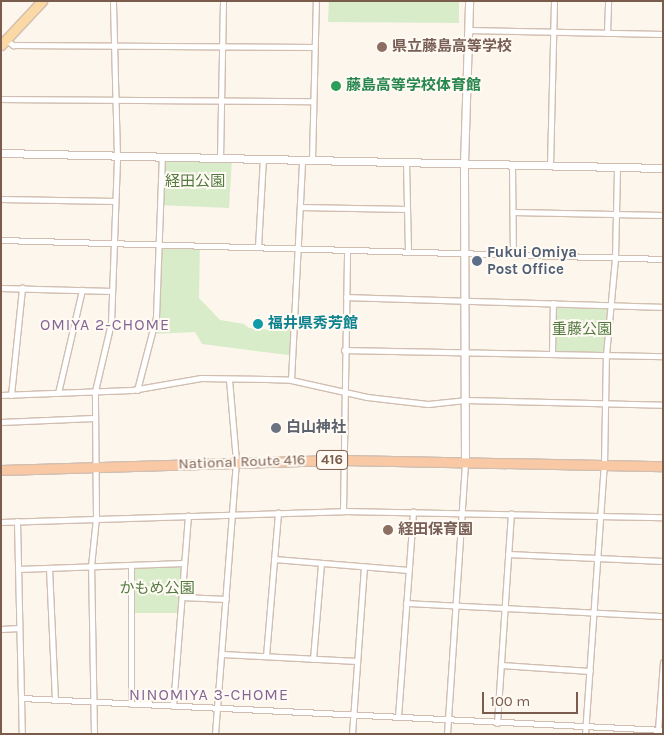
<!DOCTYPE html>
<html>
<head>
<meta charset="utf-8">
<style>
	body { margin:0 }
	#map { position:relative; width:664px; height:735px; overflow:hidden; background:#fdf6ec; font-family:Karla,"Noto Sans JP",sans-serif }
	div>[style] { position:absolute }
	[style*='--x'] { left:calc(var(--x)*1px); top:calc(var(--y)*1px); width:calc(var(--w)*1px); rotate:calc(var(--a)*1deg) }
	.green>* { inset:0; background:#d8ecc9 }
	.roads { filter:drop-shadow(1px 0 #d1beb0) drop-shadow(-1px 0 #d1beb0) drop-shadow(0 1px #d1beb0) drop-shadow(0 -1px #d1beb0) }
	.minor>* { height:5px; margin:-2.5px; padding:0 2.5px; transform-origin:2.5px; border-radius:2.5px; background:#fff }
	.tertiary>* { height:7px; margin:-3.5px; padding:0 3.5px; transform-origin:3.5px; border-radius:3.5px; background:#fff }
	.primary>* { height:9px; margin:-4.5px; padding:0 4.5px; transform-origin:4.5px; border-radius:4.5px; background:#fbd9a5 }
	.trunk>* { height:9px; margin:-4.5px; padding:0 4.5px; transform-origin:4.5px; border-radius:4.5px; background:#f9c8a4 }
	.dots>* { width:14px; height:14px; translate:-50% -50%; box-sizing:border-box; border:2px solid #fffaf3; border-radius:50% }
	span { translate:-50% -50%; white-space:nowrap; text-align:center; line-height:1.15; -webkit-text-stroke:4px #fffaf3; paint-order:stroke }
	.shield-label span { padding:1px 4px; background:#fffaf3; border:1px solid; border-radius:4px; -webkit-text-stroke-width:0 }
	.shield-label { font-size:14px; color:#7a5c4d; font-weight:700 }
	.education-label { font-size:15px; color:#785e54; font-weight:700 }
	.left { translate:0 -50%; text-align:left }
	.leisure-label { font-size:15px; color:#27864d; font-weight:700 }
	.park-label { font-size:15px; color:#537a41 }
	.service-label { font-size:15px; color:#4e5e75; font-weight:700 }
	.culture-label { font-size:15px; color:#0d838f; font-weight:700 }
	.worship-label { font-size:15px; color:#5b616d; font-weight:700 }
	.street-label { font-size:15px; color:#7a5c4d }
	.neighbourhood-label { font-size:16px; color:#846695; letter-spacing:1px }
	.frame { position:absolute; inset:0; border:2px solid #7a5c4d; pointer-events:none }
	.scale { position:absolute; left:482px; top:692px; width:96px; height:22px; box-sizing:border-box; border:2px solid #7a5c4d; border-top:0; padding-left:6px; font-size:15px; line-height:18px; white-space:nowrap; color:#7a5c4d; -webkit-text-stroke:4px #fffaf3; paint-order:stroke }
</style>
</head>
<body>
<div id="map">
	<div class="green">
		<div style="clip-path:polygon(329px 1px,459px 1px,459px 23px,328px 22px)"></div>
		<div style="clip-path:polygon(162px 157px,232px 158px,229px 208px,159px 205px)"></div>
		<div style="clip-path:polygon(158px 244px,200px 245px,199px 298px,220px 320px,244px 324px,249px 328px,272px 330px,274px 317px,295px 316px,296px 356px,202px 344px,195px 332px,153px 334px)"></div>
		<div style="clip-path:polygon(557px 305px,609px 307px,606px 355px,556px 353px)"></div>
		<div style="clip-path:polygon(184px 563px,180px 613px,132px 613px,131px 565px)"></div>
	</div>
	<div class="roads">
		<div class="minor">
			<div style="--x:468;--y:30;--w:195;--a:1.2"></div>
			<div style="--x:607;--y:33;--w:32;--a:-88"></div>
			<div style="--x:6;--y:40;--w:9;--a:36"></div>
			<div style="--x:13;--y:45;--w:301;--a:0.4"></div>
			<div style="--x:1;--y:99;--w:312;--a:0.4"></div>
			<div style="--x:220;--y:158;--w:157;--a:-88.9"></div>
			<div style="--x:312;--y:160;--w:159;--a:-88.6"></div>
			<div style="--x:406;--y:162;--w:90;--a:88.7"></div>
			<div style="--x:512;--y:165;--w:90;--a:89.4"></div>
			<div style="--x:550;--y:166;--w:165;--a:-88.6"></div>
			<div style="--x:1;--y:199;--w:114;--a:1"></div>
			<div style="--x:300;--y:207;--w:107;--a:1.1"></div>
			<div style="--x:513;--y:212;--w:150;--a:1.1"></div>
			<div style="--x:1;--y:240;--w:662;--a:1.64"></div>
			<div style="--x:258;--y:247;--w:89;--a:-86.8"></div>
			<div style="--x:1;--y:288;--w:111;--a:1.5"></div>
			<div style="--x:346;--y:297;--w:317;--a:1.8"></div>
			<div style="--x:344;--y:350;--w:319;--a:1.1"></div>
			<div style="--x:552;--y:353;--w:50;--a:-88.9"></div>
			<div style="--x:291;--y:380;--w:220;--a:-87.1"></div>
			<div style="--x:137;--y:390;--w:75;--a:-75.4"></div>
			<div style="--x:156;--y:317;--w:160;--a:-87.9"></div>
			<div style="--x:58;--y:393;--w:106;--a:-76.9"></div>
			<div style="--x:1;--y:395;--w:131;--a:-2.2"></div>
			<div style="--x:132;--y:390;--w:70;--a:-9.9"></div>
			<div style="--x:201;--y:378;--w:66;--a:0.9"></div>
			<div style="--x:267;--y:379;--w:24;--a:2"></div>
			<div style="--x:291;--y:380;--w:78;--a:12.6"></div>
			<div style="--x:367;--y:397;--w:61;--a:6.5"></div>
			<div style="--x:428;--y:404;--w:37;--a:-6"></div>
			<div style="--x:465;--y:400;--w:198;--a:1.4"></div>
			<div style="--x:11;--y:395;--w:108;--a:-84.1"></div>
			<div style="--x:1;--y:422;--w:93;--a:-2.5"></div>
			<div style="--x:343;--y:511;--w:261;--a:-89.1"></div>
			<div style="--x:17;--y:521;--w:213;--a:88.7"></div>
			<div style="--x:1;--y:522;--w:342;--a:-1.8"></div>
			<div style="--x:343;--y:511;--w:320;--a:1.1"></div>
			<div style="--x:508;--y:554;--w:155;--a:2.6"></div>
			<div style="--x:274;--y:559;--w:135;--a:4.7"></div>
			<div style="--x:49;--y:568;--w:132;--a:87.4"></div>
			<div style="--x:18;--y:569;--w:166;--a:-2.1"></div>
			<div style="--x:182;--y:597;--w:44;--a:2.6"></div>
			<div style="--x:406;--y:603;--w:257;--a:2.9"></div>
			<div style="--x:1;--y:629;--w:18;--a:-3"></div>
			<div style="--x:222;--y:654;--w:135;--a:3"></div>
			<div style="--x:266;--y:656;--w:144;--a:-85.2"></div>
			<div style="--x:313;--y:659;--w:96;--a:-85.2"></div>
			<div style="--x:501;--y:665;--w:89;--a:3.9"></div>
			<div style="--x:21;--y:698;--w:643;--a:2.85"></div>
			<div style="--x:131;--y:704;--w:139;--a:-90"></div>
			<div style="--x:173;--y:706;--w:191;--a:-85.5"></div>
			<div style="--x:398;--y:717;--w:206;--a:-85.8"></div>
			<div style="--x:497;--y:723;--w:210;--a:-86.2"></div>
			<div style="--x:658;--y:730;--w:68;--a:-85.8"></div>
			<div style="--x:94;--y:734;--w:168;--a:-91"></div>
			<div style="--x:91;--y:566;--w:48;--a:-84.1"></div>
			<div style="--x:96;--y:518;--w:127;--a:-90.5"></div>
			<div style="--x:95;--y:391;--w:70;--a:-76.8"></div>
			<div style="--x:111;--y:323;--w:167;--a:-87.9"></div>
			<div style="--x:117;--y:156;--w:155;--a:-91.5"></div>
			<div style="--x:215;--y:734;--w:274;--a:-85.6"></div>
			<div style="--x:236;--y:461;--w:82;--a:-94.9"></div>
			<div style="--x:352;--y:734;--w:168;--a:-85.9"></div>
			<div style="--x:447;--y:734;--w:273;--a:-86.2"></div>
			<div style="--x:585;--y:734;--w:270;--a:-86"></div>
			<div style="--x:604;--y:465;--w:110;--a:-89"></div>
			<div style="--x:606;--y:355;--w:97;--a:-84.7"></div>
			<div style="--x:615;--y:258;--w:91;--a:-88.7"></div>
		</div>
		<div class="tertiary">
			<div style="--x:1;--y:153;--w:662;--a:1.3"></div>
			<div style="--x:465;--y:461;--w:297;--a:-90.2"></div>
			<div style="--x:464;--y:164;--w:163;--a:-88.2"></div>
		</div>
		<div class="primary">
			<div style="--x:1;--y:45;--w:60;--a:-47"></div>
		</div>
		<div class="trunk">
			<div style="--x:1;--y:470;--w:342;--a:-1.7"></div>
			<div style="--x:343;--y:460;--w:320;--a:1.1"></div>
		</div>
	</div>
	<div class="dots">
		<div style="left:382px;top:47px;background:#8d6e63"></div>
		<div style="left:336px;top:86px;background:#2e9e5b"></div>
		<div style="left:477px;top:261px;background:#5c6f8a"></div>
		<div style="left:258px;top:324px;background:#0f9aa8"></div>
		<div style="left:276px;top:428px;background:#6b7280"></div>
		<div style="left:388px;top:530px;background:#8d6e63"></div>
	</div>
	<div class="shield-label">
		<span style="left:332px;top:460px">416</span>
	</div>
	<div class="education-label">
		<span class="left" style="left:392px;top:47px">県立藤島高等学校</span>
		<span class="left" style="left:398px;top:530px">経田保育園</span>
	</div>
	<div class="leisure-label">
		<span class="left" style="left:346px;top:86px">藤島高等学校体育館</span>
	</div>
	<div class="park-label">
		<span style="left:195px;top:182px">経田公園</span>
		<span style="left:582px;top:330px">重藤公園</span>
		<span style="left:157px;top:589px">かもめ公園</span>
	</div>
	<div class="service-label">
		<span class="left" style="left:487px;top:261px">Fukui Omiya<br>Post Office</span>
	</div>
	<div class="culture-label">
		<span class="left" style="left:268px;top:324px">福井県秀芳館</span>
	</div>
	<div class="worship-label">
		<span class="left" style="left:286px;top:428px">白山神社</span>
	</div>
	<div class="street-label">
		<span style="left:242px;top:462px;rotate:-2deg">National Route 416</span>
	</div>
	<div class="neighbourhood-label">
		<span style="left:105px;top:325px">OMIYA 2-CHOME</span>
		<span style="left:209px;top:695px">NINOMIYA 3-CHOME</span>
	</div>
	<div class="frame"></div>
	<div class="scale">100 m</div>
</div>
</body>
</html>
